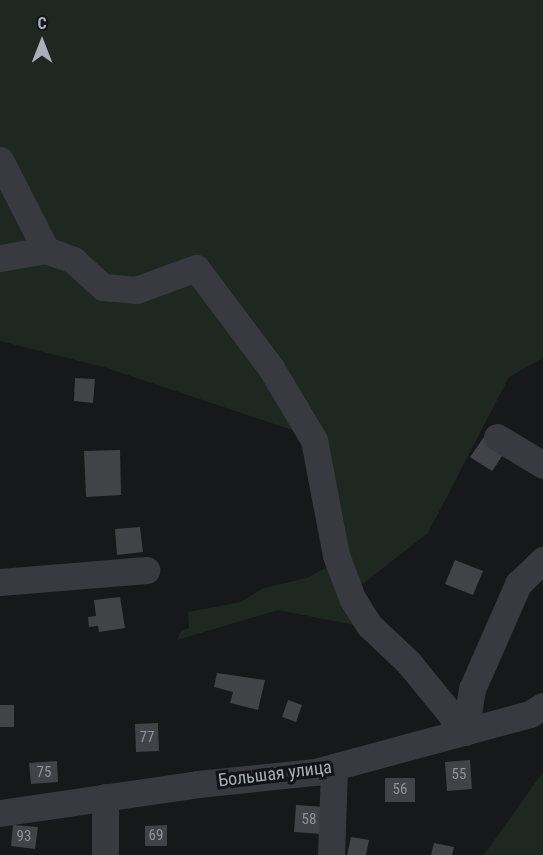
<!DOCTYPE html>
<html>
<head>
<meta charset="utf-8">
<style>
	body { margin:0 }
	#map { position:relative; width:543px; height:855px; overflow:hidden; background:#17181a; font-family:"Roboto Condensed",sans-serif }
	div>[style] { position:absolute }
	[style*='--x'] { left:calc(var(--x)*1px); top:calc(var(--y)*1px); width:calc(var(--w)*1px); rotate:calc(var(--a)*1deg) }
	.green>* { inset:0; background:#1f2820 }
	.building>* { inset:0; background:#424347 }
	.minor>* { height:27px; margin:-13.5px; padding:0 13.5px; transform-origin:13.5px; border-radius:13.5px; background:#393a3f }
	span { translate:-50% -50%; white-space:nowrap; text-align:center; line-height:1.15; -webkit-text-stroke:6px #121315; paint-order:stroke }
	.number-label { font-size:15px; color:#90949c }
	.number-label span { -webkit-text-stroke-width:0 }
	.street-label { font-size:18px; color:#aaafb9 }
	.north { position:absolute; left:12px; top:12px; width:60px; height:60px; -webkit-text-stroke:4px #121315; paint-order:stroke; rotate:0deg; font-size:16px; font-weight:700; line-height:24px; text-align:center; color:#aaafb9 }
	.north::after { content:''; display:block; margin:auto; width:21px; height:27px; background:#aaafb9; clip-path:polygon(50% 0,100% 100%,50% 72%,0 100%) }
</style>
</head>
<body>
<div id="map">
	<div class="green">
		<div style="clip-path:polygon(0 0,543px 0,543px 358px,509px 377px,428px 533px,356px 589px,307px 435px,107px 368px,0 341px)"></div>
		<div style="clip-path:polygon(338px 561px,354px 625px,278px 610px,177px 640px,181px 631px,189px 628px,188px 612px,241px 602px,264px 588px,307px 578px)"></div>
		<div style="clip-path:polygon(543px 772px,543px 855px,484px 855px)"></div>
	</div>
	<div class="building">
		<div style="clip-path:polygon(75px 378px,95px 379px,93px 403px,74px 401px)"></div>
		<div style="clip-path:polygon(484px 437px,505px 452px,492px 471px,470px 457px)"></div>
		<div style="clip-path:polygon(120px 450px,121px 495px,86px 497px,84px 451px)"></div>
		<div style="clip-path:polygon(140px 527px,143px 552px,117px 555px,115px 529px)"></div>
		<div style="clip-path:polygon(455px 560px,483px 571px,473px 595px,445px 584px)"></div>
		<div style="clip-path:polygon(120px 597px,125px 628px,99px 632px,98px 626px,89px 627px,88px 617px,96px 616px,94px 600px)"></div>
		<div style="clip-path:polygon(217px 673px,265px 680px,258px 710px,230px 703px,233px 692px,214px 687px)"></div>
		<div style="clip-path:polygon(288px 700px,302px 705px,296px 722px,282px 717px)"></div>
		<div style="clip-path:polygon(0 705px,14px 705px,14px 727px,0 727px)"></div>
		<div style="clip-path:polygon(158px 723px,159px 751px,136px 752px,135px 724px)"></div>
		<div style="clip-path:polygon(470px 760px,472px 789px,447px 791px,445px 762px)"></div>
		<div style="clip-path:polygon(57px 761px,58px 782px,31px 784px,29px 763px)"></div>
		<div style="clip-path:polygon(385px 778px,415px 778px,415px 802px,385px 802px)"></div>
		<div style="clip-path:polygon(296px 805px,325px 807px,322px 834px,294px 832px)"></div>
		<div style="clip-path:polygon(13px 825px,38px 827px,35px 849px,11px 846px)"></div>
		<div style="clip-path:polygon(167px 825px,167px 846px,145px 846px,145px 826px)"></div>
		<div style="clip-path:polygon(351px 837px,369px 840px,366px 855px,347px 855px)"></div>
		<div style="clip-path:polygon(434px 843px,454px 847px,452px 855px,431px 855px)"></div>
	</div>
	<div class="minor">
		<div style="--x:0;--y:160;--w:101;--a:62.9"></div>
		<div style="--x:0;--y:258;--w:47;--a:-9.9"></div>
		<div style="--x:46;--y:250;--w:29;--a:20"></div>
		<div style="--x:73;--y:260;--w:40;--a:42"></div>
		<div style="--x:103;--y:287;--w:33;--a:5"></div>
		<div style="--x:136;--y:290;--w:64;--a:-20.1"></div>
		<div style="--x:196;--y:268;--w:125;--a:53.1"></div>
		<div style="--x:271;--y:368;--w:84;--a:59.2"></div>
		<div style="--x:314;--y:440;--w:117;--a:79.2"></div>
		<div style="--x:336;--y:555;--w:46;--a:69.6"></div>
		<div style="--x:352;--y:598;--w:32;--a:58"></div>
		<div style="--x:369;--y:625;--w:55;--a:43.5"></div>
		<div style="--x:409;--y:663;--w:89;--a:50.9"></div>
		<div style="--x:497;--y:437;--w:54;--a:31.3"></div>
		<div style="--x:0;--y:582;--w:147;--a:-4.7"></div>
		<div style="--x:465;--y:732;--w:44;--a:-80.8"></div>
		<div style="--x:472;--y:689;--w:115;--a:-66.3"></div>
		<div style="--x:518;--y:584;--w:35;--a:-44"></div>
		<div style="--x:105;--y:797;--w:58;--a:90"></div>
		<div style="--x:0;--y:813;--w:200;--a:-8.3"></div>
		<div style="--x:198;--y:784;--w:118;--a:-5.9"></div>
		<div style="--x:315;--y:772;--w:223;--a:-15.1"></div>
		<div style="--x:530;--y:714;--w:15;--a:-32"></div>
		<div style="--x:331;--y:855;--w:88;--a:-88"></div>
	</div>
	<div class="number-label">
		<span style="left:147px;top:738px">77</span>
		<span style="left:44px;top:773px">75</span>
		<span style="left:459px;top:775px">55</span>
		<span style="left:400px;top:790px">56</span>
		<span style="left:309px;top:820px">58</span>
		<span style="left:156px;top:836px">69</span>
		<span style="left:24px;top:837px">93</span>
	</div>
	<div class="street-label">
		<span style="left:275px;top:774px;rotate:-7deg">Большая улица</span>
	</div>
	<div class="north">С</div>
</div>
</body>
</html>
